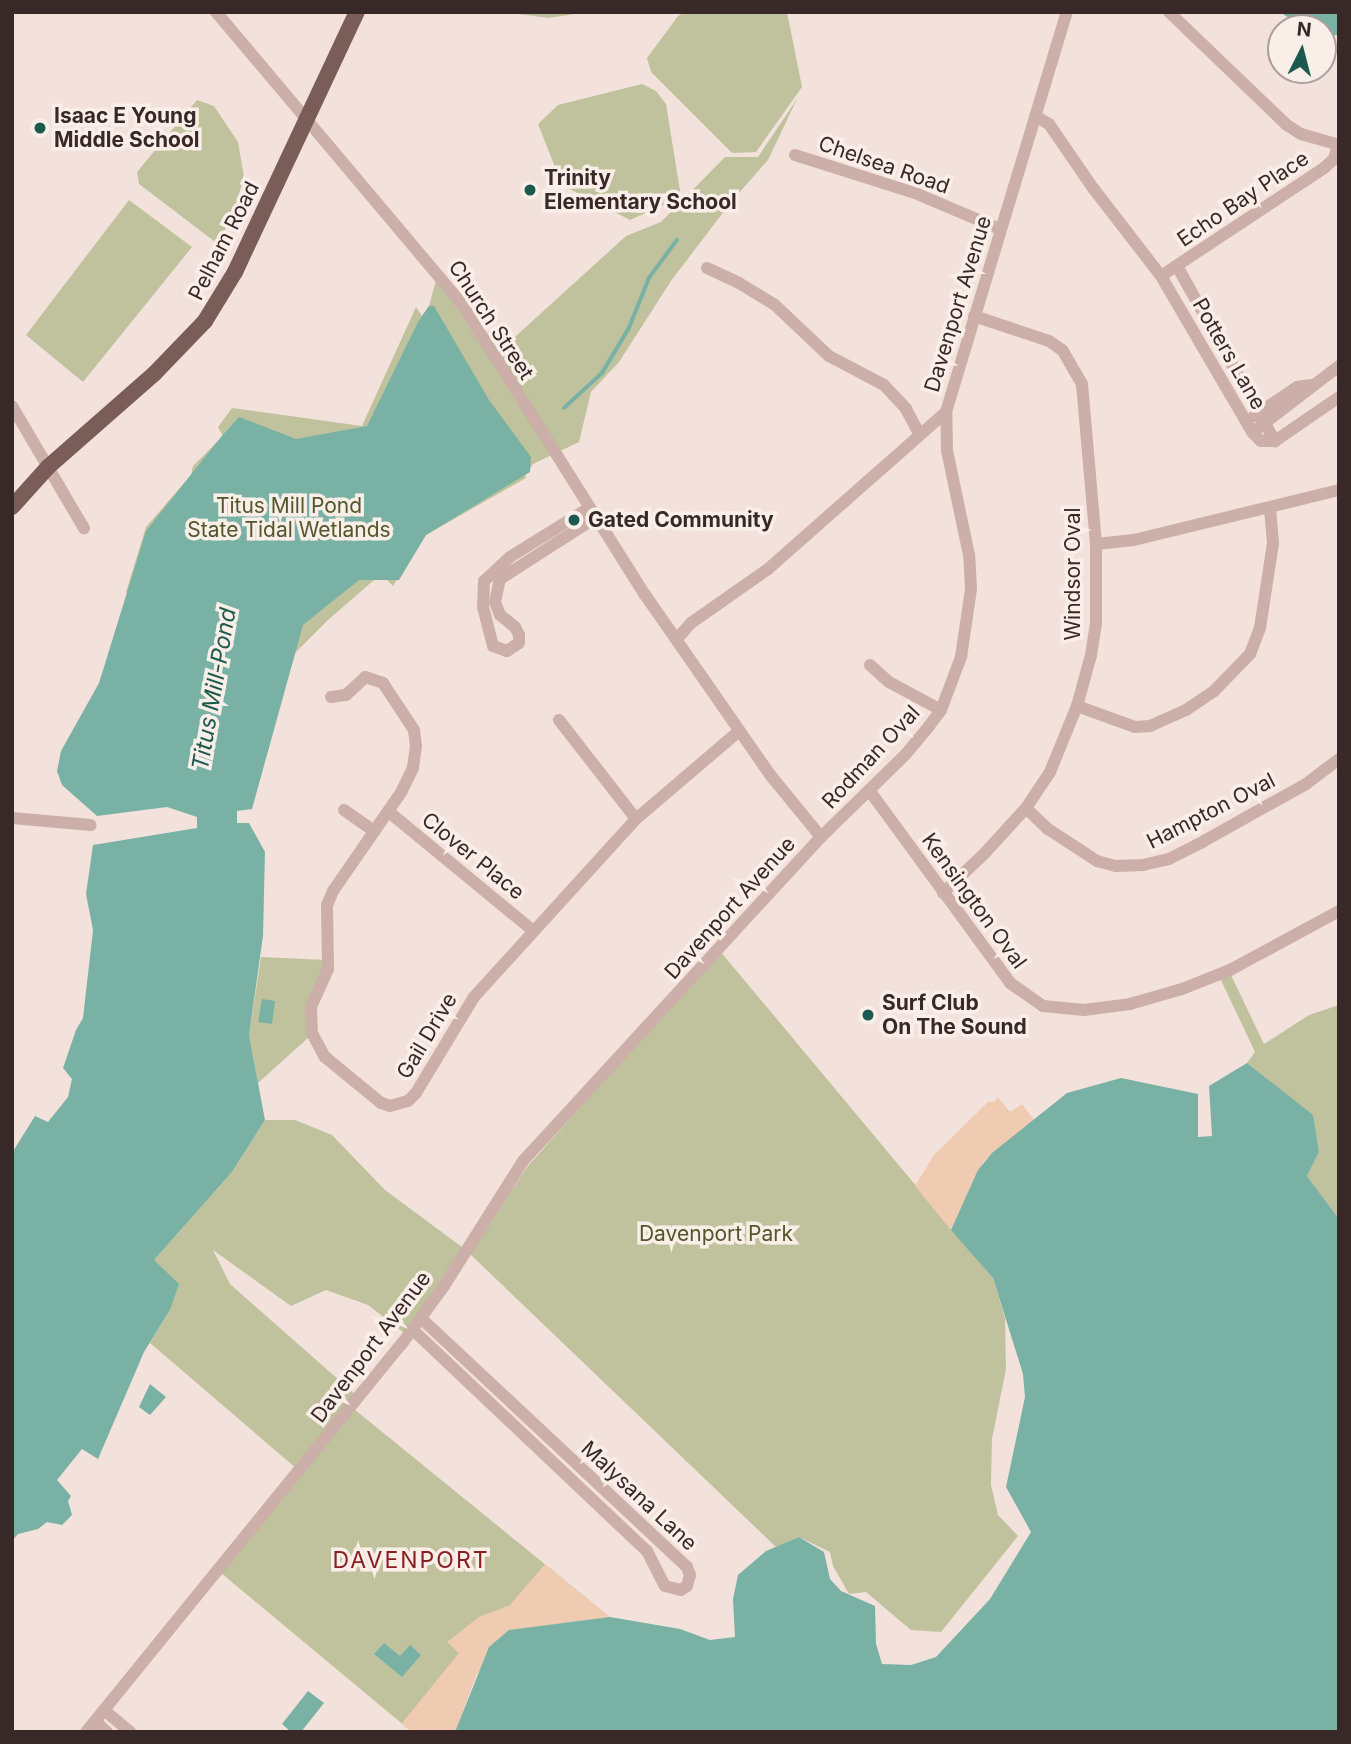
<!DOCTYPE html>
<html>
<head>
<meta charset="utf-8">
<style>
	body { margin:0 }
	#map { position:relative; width:1351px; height:1744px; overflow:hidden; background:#f3e2dc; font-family:Inter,sans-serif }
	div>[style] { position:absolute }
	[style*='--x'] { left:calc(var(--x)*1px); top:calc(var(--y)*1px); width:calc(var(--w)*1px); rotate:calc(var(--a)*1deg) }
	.green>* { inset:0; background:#bfc29c }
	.sand>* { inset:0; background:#efcbb2 }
	.water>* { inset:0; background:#7ab1a5 }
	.stream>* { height:3.5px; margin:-1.75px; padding:0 1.75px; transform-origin:1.75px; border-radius:1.75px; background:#7ab1a5 }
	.minor>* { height:12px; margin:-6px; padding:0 6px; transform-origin:6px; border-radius:6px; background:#cbafa8 }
	.major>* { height:16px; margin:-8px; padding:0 8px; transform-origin:8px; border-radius:8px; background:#7a5c59 }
	.dots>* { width:19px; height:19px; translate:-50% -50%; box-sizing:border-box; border:4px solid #faeee9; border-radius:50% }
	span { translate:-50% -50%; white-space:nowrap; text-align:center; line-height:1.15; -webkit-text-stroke:7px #faeee9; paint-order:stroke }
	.poi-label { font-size:21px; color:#382928; font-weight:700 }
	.left { translate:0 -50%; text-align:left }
	.street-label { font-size:21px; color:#382928 }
	.park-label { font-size:21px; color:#52572b }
	.water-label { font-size:23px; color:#1c5a4f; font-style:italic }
	.neighbourhood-label { font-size:23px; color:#891f20; letter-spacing:2px }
	.frame { position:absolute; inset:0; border:14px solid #382928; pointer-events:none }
	.north { position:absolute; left:1267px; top:14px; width:70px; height:70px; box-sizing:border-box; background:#faeee9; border:2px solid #ac9f9c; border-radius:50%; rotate:6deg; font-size:19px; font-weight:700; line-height:28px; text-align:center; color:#382928 }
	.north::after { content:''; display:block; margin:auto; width:24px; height:32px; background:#1c5a4f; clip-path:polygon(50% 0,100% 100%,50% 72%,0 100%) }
</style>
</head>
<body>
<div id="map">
	<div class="green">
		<div style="clip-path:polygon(504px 12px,589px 12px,548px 18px)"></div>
		<div style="clip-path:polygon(685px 12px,787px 12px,802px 87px,756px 152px,732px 153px,651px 72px,647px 58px,678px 16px)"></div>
		<div style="clip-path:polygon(642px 84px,656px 91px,666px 104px,681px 197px,630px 220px,562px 185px,538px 124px,558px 105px)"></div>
		<div style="clip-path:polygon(797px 99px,768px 160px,731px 202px,671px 281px,619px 362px,591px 392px,579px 442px,533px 464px,525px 475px,526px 478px,426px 535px,393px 586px,387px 580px,374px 580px,328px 620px,295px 653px,284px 691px,126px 592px,146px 527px,191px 475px,193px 466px,223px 436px,218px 427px,232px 408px,362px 426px,416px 307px,422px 316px,429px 306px,438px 273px,494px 356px,626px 236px,661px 222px,725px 157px,758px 157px)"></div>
		<div style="clip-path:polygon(197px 100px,214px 106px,238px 142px,244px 177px,234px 211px,218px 244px,139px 184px,137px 172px)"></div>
		<div style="clip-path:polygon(129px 200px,192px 247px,83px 382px,26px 335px)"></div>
		<div style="clip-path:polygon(720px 951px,993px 1278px,1005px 1318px,1006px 1369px,992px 1439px,991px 1485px,998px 1515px,1018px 1536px,941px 1632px,911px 1630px,866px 1592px,849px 1594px,833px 1566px,830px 1552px,799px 1537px,776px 1547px,470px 1254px,411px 1338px,368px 1305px,326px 1290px,291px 1306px,213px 1250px,230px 1284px,356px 1395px,349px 1405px,610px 1617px,509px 1630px,476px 1675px,455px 1732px,412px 1732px,215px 1568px,297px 1469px,150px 1343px,170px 1310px,154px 1260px,232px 1172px,265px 1120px,295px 1120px,332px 1135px,385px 1190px,470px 1253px,527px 1167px)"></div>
		<div style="clip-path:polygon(261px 957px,326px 960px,309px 1037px,258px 1083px,249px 1035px)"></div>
		<div style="clip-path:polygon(1230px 973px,1264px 1044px,1309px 1015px,1339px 1005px,1339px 1219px,1307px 1176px,1319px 1152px,1312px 1115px,1247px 1063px,1255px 1052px,1220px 978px)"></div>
	</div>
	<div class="sand">
		<div style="clip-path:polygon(998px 1097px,1010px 1112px,1022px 1104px,1034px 1120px,984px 1161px,951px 1230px,915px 1186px,934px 1155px,988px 1102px,994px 1102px)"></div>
		<div style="clip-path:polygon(545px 1564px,610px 1617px,509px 1630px,476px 1675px,455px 1732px,412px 1732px,402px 1723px,459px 1653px,447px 1642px,479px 1617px,510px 1605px)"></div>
	</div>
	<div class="water">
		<div style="clip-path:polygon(1280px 12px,1339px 12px,1339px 35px,1323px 36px,1323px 28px,1304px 28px)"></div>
		<div style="clip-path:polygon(429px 306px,434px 306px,489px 400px,531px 457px,530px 472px,426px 535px,399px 580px,359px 580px,303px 625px,252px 809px,237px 811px,237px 823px,249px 823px,265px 852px,263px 936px,249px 1035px,265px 1120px,232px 1172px,154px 1260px,179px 1284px,170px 1310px,144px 1352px,98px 1459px,82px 1449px,57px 1480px,71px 1496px,68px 1501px,72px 1515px,62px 1525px,47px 1522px,38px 1529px,18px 1534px,12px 1541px,12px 1153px,35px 1116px,48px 1122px,68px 1097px,72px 1079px,63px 1068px,76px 1030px,83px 1018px,93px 930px,86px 894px,93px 845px,197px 828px,197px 817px,167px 807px,97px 816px,62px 785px,57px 771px,61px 751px,99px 683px,146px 531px,221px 437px,239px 417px,296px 439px,367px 426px,418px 322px)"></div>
		<div style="clip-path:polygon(262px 999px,275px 1001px,272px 1024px,258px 1022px)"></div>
		<div style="clip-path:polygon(1247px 1063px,1313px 1115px,1319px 1152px,1307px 1176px,1339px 1219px,1339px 1732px,455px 1732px,489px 1647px,509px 1630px,610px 1617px,680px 1629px,710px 1640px,735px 1637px,733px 1599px,738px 1575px,766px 1551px,799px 1537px,824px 1552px,830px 1579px,841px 1591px,875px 1606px,876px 1644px,882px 1664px,911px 1665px,936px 1657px,990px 1599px,1031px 1532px,1006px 1487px,1025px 1397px,1023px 1374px,993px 1278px,951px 1230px,978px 1170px,992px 1153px,1067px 1093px,1121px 1078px,1198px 1094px,1198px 1137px,1212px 1136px,1209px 1086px)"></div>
		<div style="clip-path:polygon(150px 1384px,166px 1397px,150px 1415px,139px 1407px)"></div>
		<div style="clip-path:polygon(384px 1643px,400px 1656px,410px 1645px,421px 1655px,402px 1677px,374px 1654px)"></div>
		<div style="clip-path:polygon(308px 1691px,324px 1703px,301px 1732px,291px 1732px,282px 1724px)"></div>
	</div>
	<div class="stream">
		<div style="--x:564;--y:408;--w:52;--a:-42.6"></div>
		<div style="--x:602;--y:373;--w:52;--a:-59"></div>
		<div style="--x:629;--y:328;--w:54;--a:-68.2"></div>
		<div style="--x:649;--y:278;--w:47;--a:-53.6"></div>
	</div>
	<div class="minor">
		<div style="--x:1169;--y:12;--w:163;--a:43.8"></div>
		<div style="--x:1287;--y:125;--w:17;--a:33"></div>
		<div style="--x:1301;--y:134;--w:40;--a:16"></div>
		<div style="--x:1035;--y:116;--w:16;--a:30"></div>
		<div style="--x:1049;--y:124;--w:78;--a:55.5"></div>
		<div style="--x:1093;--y:188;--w:111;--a:52.3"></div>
		<div style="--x:1161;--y:276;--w:181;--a:59.7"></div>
		<div style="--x:1252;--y:432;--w:13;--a:45"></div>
		<div style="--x:1261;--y:441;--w:14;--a:0"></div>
		<div style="--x:795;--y:155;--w:126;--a:17.6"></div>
		<div style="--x:915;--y:193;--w:92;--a:23"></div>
		<div style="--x:1177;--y:266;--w:201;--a:60.8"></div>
		<div style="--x:707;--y:268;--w:35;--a:25"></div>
		<div style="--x:739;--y:283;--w:42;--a:31.4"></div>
		<div style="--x:775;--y:305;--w:74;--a:43.4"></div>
		<div style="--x:829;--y:356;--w:62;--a:27.8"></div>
		<div style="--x:884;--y:385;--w:33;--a:47"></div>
		<div style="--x:906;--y:409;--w:27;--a:62"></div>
		<div style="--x:1161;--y:276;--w:196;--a:-33.5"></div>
		<div style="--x:1324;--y:168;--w:13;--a:-42"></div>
		<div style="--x:1334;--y:159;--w:15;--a:-74"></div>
		<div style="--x:12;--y:406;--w:142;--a:59.5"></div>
		<div style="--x:1254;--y:416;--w:52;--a:-34"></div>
		<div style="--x:1297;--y:387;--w:14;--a:-8"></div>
		<div style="--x:1258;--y:428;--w:102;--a:-37.4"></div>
		<div style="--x:1275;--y:441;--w:78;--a:-34.5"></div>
		<div style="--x:589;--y:508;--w:93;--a:148.2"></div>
		<div style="--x:510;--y:557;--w:35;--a:137"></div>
		<div style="--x:484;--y:581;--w:26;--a:92"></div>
		<div style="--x:483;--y:607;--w:40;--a:75.6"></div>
		<div style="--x:493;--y:646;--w:15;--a:20"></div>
		<div style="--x:507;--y:651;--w:14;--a:-34"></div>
		<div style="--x:519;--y:643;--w:8;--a:-90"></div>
		<div style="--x:519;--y:635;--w:9;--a:-117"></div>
		<div style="--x:515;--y:627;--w:19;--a:-141"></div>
		<div style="--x:500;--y:615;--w:14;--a:-111"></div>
		<div style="--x:495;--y:602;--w:24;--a:-78"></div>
		<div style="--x:500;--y:579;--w:113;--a:-32.7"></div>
		<div style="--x:1096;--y:544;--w:38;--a:-6"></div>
		<div style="--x:1134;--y:540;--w:211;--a:-13.7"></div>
		<div style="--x:677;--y:639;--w:21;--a:-49"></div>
		<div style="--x:691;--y:623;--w:94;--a:-35"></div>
		<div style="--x:768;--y:569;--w:237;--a:-41.4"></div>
		<div style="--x:870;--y:665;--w:25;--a:42"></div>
		<div style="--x:889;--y:682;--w:59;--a:28.3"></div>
		<div style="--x:331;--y:697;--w:15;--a:-8"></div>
		<div style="--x:346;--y:695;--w:26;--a:-43"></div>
		<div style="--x:365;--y:677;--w:19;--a:18"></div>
		<div style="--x:383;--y:683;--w:56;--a:56.6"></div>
		<div style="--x:414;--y:730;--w:16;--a:83"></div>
		<div style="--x:416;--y:746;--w:22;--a:98"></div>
		<div style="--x:413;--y:768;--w:25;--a:116"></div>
		<div style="--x:402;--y:791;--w:121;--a:124.6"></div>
		<div style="--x:333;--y:891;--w:15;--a:113"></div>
		<div style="--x:327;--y:905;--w:64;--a:89.1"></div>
		<div style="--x:328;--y:969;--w:42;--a:114.1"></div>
		<div style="--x:311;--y:1007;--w:26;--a:88"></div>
		<div style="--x:312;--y:1033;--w:27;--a:62"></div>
		<div style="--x:325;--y:1057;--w:72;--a:39.4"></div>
		<div style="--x:381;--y:1103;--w:9;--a:18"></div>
		<div style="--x:390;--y:1106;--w:19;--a:-16"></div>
		<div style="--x:408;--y:1101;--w:11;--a:-45"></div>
		<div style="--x:416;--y:1093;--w:112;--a:-58.9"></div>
		<div style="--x:474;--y:997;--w:241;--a:-47.7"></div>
		<div style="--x:636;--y:819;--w:135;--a:-40.5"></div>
		<div style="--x:1077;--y:706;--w:62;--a:19.9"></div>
		<div style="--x:1135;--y:727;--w:15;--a:-4"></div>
		<div style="--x:1150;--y:726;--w:39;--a:-24"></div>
		<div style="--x:1186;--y:710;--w:34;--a:-34"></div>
		<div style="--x:1214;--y:691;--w:52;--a:-45.8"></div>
		<div style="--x:1250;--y:654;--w:28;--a:-69"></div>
		<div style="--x:1260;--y:628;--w:86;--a:-81.3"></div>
		<div style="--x:1273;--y:543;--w:35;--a:-95"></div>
		<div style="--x:559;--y:720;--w:125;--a:52.1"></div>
		<div style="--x:869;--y:790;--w:239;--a:53.8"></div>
		<div style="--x:1010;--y:983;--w:40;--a:34.9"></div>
		<div style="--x:1043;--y:1006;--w:41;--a:5.6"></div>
		<div style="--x:1084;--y:1010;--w:46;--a:-7.4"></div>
		<div style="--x:1130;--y:1004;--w:54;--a:-16.1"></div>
		<div style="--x:1182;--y:989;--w:52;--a:-21.6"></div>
		<div style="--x:1230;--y:970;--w:124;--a:-28.4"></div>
		<div style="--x:1026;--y:808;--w:30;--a:44"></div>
		<div style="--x:1048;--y:829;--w:59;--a:33.1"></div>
		<div style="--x:1097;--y:861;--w:20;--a:15"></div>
		<div style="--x:1116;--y:866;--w:27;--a:-2"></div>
		<div style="--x:1143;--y:865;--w:27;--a:-13"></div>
		<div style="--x:1169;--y:859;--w:39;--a:-27"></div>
		<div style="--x:1204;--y:841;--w:117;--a:-29.2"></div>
		<div style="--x:1306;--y:784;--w:41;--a:-37.1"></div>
		<div style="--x:344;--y:810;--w:37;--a:35"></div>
		<div style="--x:389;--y:812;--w:185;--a:39.5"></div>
		<div style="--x:12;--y:818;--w:79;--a:5.1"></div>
		<div style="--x:821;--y:837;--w:117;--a:-44.3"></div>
		<div style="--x:905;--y:755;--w:38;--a:-50"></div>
		<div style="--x:929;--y:726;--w:20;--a:-53"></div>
		<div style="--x:941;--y:710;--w:57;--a:-69.3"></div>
		<div style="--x:961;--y:657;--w:69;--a:-81.6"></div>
		<div style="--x:971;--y:589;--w:34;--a:-93"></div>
		<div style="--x:969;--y:555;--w:106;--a:-101.9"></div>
		<div style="--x:947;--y:451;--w:39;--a:-91"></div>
		<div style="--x:946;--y:412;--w:418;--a:-73.2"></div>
		<div style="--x:943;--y:893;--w:57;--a:-43.6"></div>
		<div style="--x:984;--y:854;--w:62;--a:-47.6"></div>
		<div style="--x:1026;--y:808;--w:43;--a:-56.3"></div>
		<div style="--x:1050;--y:772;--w:71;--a:-67.8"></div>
		<div style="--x:1077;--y:706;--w:53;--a:-74.6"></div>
		<div style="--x:1091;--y:655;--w:32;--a:-81"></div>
		<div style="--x:1096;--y:623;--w:79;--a:-90"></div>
		<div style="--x:1096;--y:544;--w:161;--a:-95"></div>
		<div style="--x:1082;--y:384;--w:39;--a:-120"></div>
		<div style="--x:1062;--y:350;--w:16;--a:-145"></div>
		<div style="--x:1049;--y:341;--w:79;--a:-161.6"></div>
		<div style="--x:412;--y:1329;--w:323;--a:43.4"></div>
		<div style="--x:647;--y:1551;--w:39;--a:63"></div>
		<div style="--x:665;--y:1586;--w:16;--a:14"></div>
		<div style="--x:681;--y:1590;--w:7;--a:-34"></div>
		<div style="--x:687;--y:1586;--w:11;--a:-75"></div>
		<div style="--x:690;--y:1575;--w:9;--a:-111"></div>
		<div style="--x:687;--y:1567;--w:364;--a:-136.9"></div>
		<div style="--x:104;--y:1710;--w:34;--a:40"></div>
		<div style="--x:95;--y:1721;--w:16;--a:43"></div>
		<div style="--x:86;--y:1732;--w:499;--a:-50.9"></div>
		<div style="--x:401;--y:1345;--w:73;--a:-53.9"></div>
		<div style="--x:444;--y:1286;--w:148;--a:-57.7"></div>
		<div style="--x:523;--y:1161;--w:440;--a:-47.4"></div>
		<div style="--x:821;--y:837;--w:79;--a:-129.3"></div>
		<div style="--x:771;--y:776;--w:221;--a:-124.8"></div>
		<div style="--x:645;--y:595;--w:344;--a:-122.2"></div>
		<div style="--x:462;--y:304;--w:382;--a:-130.1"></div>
	</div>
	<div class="major">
		<div style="--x:12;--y:507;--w:54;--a:-48"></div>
		<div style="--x:48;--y:467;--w:141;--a:-41.3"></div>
		<div style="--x:154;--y:374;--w:74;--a:-46.1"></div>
		<div style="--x:205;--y:321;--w:57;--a:-58.5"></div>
		<div style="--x:235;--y:272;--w:287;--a:-64.9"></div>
	</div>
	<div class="dots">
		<div style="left:40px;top:128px;background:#1c5a4f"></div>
		<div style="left:530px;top:190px;background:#1c5a4f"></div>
		<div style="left:574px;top:520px;background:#1c5a4f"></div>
		<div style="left:868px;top:1015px;background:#1c5a4f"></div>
	</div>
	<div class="poi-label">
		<span class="left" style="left:54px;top:128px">Isaac E Young<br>Middle School</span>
		<span class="left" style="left:544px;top:190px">Trinity<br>Elementary School</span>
		<span class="left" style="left:588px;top:520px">Gated Community</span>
		<span class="left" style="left:882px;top:1015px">Surf Club<br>On The Sound</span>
	</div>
	<div class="street-label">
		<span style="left:884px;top:165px;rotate:19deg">Chelsea Road</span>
		<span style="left:1243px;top:199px;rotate:-34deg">Echo Bay Place</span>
		<span style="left:224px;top:241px;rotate:-63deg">Pelham Road</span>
		<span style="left:958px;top:304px;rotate:-73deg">Davenport Avenue</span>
		<span style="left:491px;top:320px;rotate:57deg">Church Street</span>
		<span style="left:1229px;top:354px;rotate:60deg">Potters Lane</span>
		<span style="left:1073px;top:574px;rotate:-90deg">Windsor Oval</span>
		<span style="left:871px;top:757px;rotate:-47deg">Rodman Oval</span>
		<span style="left:1211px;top:811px;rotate:-27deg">Hampton Oval</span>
		<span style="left:473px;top:856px;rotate:39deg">Clover Place</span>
		<span style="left:974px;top:901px;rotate:54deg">Kensington Oval</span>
		<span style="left:730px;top:908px;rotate:-48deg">Davenport Avenue</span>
		<span style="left:427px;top:1036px;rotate:-59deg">Gail Drive</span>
		<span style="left:371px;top:1347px;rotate:-53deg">Davenport Avenue</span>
		<span style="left:639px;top:1496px;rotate:43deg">Malysana Lane</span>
	</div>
	<div class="park-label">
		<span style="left:289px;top:518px">Titus Mill Pond<br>State Tidal Wetlands</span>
		<span style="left:716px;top:1234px">Davenport Park</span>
	</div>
	<div class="water-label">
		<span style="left:214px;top:689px;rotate:-80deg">Titus Mill-Pond</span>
	</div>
	<div class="neighbourhood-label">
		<span style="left:411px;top:1560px">DAVENPORT</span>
	</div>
	<div class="frame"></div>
	<div class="north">N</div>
</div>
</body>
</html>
